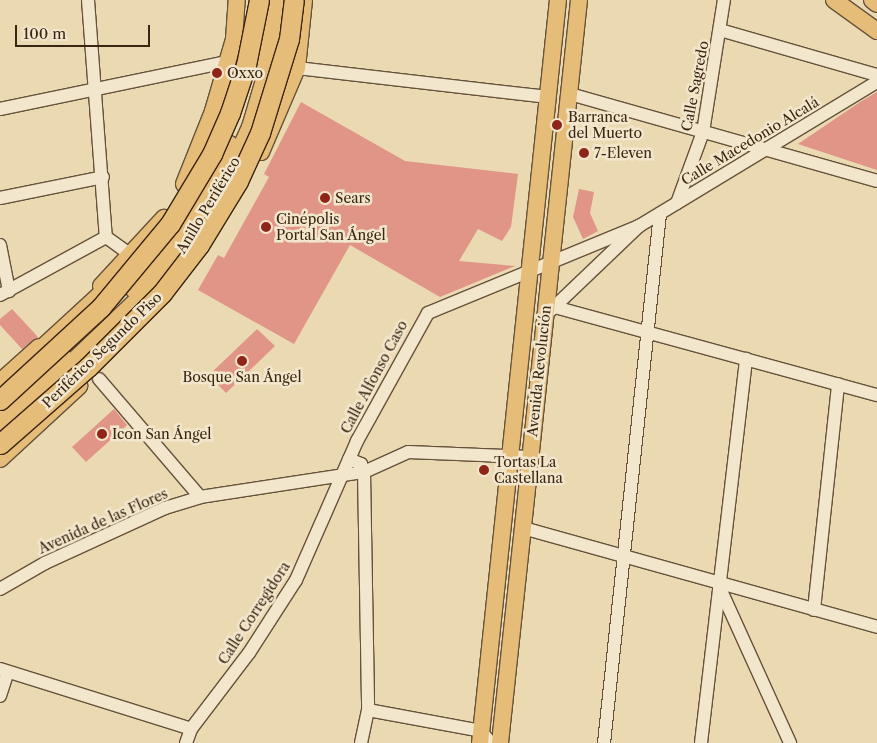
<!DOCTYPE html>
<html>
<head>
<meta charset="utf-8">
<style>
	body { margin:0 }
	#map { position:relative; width:877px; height:743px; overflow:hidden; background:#ebd9b2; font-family:"Libre Caslon Text",serif }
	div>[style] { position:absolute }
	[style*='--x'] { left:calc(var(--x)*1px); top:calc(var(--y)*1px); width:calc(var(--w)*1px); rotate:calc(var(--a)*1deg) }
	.building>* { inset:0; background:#e09586 }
	.roads { filter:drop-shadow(1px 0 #66523a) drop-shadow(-1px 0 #66523a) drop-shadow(0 1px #66523a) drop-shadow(0 -1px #66523a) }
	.minor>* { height:12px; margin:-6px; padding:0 6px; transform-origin:6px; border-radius:6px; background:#f2e6cd }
	.major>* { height:16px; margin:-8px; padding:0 8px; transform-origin:8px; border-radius:8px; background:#e6bc79 }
	.highway>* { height:19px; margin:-9.5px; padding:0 9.5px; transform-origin:9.5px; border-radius:9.5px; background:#e6bc79 }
	.bridges { filter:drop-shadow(1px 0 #3a2512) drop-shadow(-1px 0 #3a2512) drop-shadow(0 1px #3a2512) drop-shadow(0 -1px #3a2512) }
	.highway-bridge>* { height:19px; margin:-9.5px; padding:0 9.5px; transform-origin:9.5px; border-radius:9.5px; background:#e6bc79 }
	.dots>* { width:14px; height:14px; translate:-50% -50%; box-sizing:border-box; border:2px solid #f2e6cd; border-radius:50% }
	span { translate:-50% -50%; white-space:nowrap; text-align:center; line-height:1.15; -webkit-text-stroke:5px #f2e6cd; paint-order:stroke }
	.poi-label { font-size:14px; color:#3a2512 }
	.left { translate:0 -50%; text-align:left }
	.street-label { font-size:14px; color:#3a2512 }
	.scale { position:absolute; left:15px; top:25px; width:135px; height:22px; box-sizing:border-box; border:2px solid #3a2512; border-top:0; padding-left:6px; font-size:15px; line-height:18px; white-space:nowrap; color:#3a2512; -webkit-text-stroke:4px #f2e6cd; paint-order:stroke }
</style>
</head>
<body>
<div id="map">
	<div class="building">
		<div style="clip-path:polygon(877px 92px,877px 170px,798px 144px,860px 102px)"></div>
		<div style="clip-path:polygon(301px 102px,405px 161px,518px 174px,511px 227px,502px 241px,478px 229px,459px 261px,515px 266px,440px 297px,350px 245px,294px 344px,198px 290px,218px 255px,224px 258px,269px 177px,264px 174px)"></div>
		<div style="clip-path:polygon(579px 189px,594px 192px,590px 213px,598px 231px,583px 239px,573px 217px)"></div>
		<div style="clip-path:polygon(12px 309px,38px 337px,22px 349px,0 325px,0 319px)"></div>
		<div style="clip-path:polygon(257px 329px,275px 346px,226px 393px,209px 375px)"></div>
		<div style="clip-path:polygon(114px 409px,127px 425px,86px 462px,72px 447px)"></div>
	</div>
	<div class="roads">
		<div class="minor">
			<div style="--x:88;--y:0;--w:238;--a:85.7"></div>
			<div style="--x:720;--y:30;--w:163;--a:16"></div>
			<div style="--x:297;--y:68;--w:253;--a:6.6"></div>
			<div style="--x:570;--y:94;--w:319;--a:15.8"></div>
			<div style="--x:0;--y:109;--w:232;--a:-11.7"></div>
			<div style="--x:0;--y:198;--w:105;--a:-11.5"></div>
			<div style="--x:677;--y:203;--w:76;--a:-69.9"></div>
			<div style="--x:703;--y:132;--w:134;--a:-81"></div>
			<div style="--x:106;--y:237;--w:31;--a:36"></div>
			<div style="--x:0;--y:245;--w:47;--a:78.9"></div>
			<div style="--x:0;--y:295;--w:121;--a:-28.7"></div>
			<div style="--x:555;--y:307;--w:334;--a:15.3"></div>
			<div style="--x:550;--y:311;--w:123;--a:-43.7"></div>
			<div style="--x:99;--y:379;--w:155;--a:49.4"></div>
			<div style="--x:349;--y:459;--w:13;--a:23"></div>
			<div style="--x:361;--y:464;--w:9;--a:69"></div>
			<div style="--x:364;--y:472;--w:238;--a:89"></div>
			<div style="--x:368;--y:710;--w:34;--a:102"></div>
			<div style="--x:523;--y:528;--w:368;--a:15.6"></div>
			<div style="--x:718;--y:584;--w:175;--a:65.6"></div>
			<div style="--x:0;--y:589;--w:52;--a:-30"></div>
			<div style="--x:45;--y:563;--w:132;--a:-24.6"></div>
			<div style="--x:165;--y:508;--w:37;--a:-17"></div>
			<div style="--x:200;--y:497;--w:166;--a:-8.7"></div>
			<div style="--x:364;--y:472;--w:48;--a:-24.4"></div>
			<div style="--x:408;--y:452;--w:122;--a:2.3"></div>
			<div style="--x:814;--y:610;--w:227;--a:-83.9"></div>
			<div style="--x:0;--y:669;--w:200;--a:17.4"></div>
			<div style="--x:0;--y:696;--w:25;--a:-72"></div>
			<div style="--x:368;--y:710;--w:115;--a:10.5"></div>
			<div style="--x:481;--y:731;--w:16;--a:50"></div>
			<div style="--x:186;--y:743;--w:15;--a:-70"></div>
			<div style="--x:191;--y:729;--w:96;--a:-52.7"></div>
			<div style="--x:249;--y:653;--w:87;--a:-57.2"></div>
			<div style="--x:296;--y:580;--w:152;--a:-66.3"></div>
			<div style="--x:357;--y:441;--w:146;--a:-61"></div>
			<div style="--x:428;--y:313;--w:228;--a:-22.4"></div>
			<div style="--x:639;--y:226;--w:278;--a:-31.2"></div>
			<div style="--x:604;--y:743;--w:532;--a:-83.96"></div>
			<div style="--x:701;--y:743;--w:387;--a:-83.3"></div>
		</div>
		<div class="major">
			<div style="--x:834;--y:0;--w:53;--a:35.8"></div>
			<div style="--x:872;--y:0;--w:6;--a:39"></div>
			<div style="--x:261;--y:152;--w:91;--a:-66.8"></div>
			<div style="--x:297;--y:68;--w:68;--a:-84.1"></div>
			<div style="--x:184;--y:184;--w:79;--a:-68.3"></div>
			<div style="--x:213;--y:111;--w:75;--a:-73.7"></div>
			<div style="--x:234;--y:39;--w:39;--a:-86"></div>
			<div style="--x:101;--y:286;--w:93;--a:-47.2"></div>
			<div style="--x:0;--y:382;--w:52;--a:-41.9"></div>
			<div style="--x:0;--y:459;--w:108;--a:-42.7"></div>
			<div style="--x:480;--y:743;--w:747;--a:-84.01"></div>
			<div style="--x:500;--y:743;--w:747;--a:-83.93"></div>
		</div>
		<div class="highway">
			<div style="--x:260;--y:58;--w:59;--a:-81.2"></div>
			<div style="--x:134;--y:288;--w:73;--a:-52.8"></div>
			<div style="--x:178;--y:230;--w:99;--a:-59"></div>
			<div style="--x:32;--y:358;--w:117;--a:-42.6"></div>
			<div style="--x:0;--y:413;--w:83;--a:-41.6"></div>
			<div style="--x:0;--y:432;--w:211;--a:-43.7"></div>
			<div style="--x:153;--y:286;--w:61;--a:-51.6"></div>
			<div style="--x:191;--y:238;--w:74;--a:-58.9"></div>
			<div style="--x:229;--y:175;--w:53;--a:-65.4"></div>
			<div style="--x:251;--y:127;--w:95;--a:-73.5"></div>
			<div style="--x:278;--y:36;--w:36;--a:-82"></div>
		</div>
	</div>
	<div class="bridges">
		<div class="highway-bridge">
			<div style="--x:0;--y:400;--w:137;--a:-42.6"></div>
			<div style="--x:101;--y:307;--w:108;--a:-50.3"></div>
			<div style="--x:170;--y:224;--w:82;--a:-59"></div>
			<div style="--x:212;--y:154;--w:45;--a:-66.3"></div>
			<div style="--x:230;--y:113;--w:51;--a:-71.6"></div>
			<div style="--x:246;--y:65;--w:66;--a:-78.7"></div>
			<div style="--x:0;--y:444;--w:117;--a:-41.2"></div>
			<div style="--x:88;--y:367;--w:105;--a:-45"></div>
			<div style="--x:162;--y:293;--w:61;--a:-52.4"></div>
			<div style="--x:199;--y:245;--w:75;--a:-58.6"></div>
			<div style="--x:238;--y:181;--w:53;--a:-65.4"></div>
			<div style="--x:260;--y:133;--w:98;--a:-72.9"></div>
			<div style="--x:289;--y:39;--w:39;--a:-83"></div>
		</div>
	</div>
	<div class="dots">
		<div style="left:217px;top:73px;background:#8f2418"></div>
		<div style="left:557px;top:125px;background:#8f2418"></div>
		<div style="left:584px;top:153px;background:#8f2418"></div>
		<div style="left:325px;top:198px;background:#8f2418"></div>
		<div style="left:266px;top:227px;background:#8f2418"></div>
		<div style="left:242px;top:361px;background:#8f2418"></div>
		<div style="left:102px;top:434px;background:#8f2418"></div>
		<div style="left:484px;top:470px;background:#8f2418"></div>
	</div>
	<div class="poi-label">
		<span class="left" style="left:227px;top:73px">Oxxo</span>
		<span class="left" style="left:568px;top:125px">Barranca<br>del Muerto</span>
		<span class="left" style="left:594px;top:153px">7-Eleven</span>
		<span class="left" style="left:335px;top:198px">Sears</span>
		<span class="left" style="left:276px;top:227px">Cinépolis<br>Portal San Ángel</span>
		<span style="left:242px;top:377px">Bosque San Ángel</span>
		<span class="left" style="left:112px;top:434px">Icon San Ángel</span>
		<span class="left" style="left:494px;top:470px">Tortas La<br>Castellana</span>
	</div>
	<div class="street-label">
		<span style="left:695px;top:86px;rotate:-79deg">Calle Sagredo</span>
		<span style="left:750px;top:141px;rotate:-31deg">Calle Macedonio Alcalá</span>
		<span style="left:208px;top:205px;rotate:-59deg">Anillo Periférico</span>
		<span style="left:102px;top:350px;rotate:-44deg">Periférico Segundo Piso</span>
		<span style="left:539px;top:371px;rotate:-84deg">Avenida Revolución</span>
		<span style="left:374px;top:377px;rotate:-62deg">Calle Alfonso Caso</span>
		<span style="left:103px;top:521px;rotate:-24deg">Avenida de las Flores</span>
		<span style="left:254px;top:613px;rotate:-57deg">Calle Corregidora</span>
	</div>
	<div class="scale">100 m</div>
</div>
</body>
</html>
